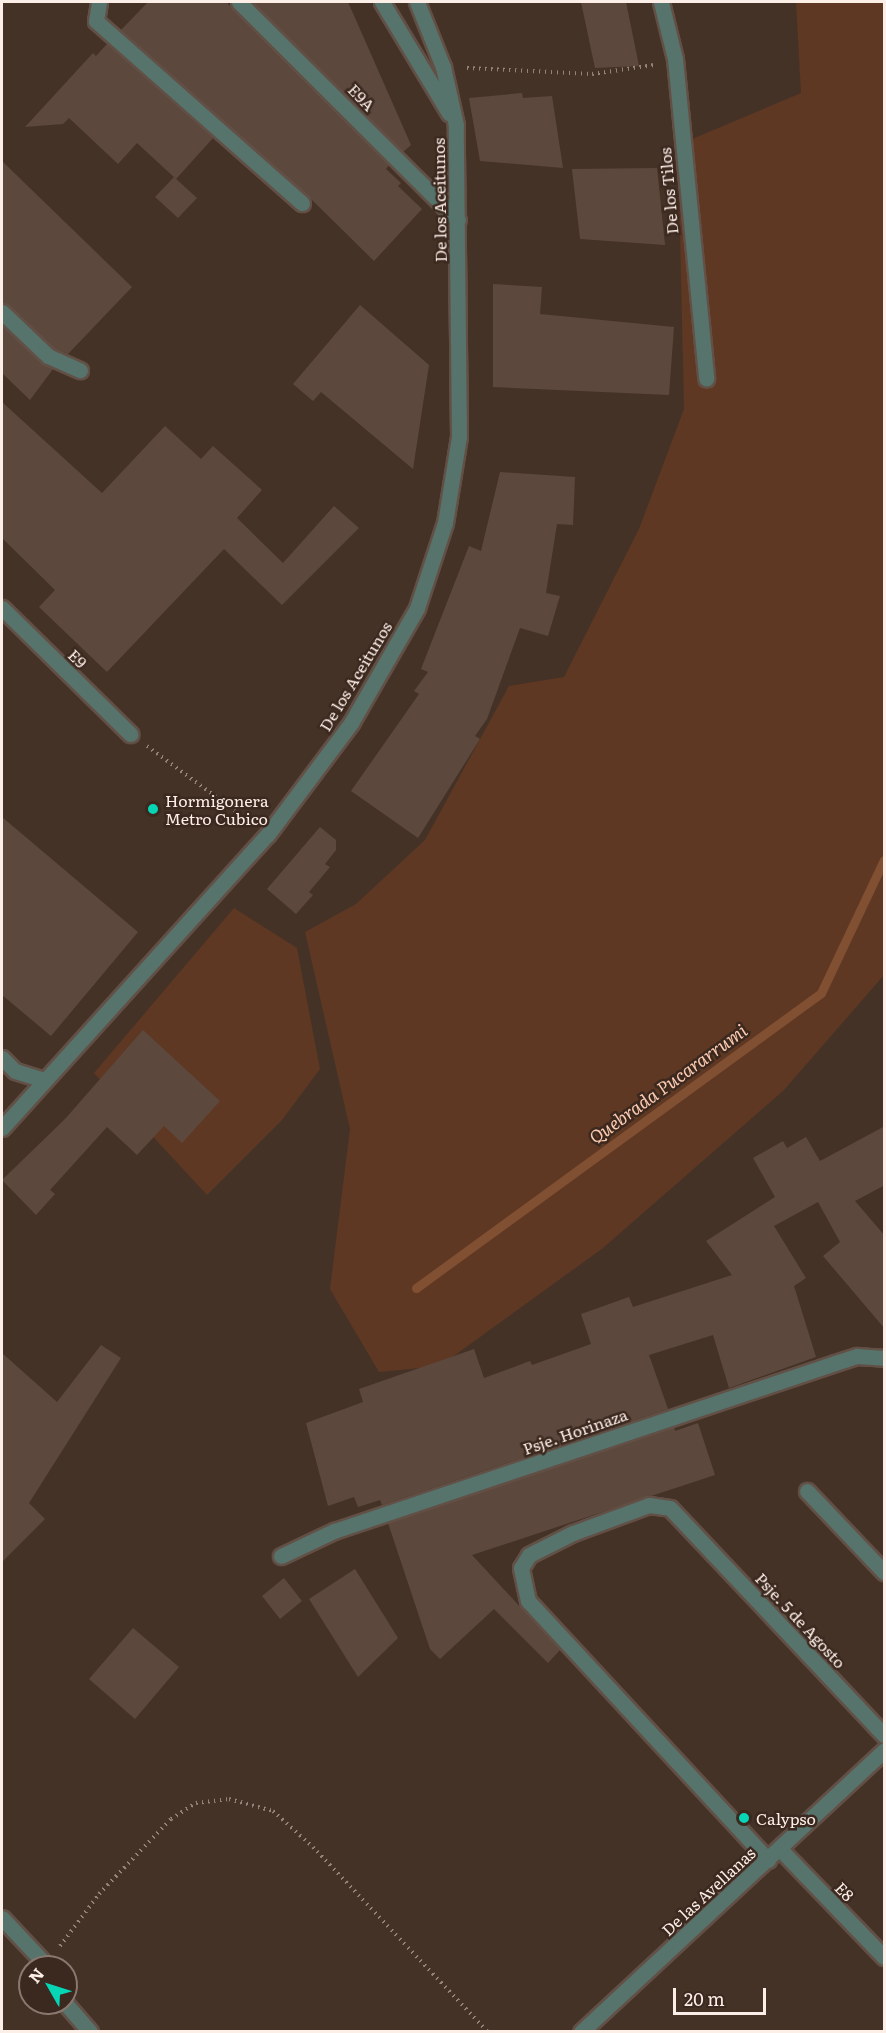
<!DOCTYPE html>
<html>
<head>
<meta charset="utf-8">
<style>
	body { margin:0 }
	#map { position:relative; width:886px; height:2033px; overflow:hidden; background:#453227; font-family:Literata,serif }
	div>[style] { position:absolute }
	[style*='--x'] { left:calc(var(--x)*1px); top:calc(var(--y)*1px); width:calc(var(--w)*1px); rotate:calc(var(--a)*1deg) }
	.green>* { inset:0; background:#5e3822 }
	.stream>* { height:9px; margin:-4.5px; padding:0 4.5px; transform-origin:4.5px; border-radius:4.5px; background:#814f32 }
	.building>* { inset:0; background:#5d483d }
	.path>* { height:4px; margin-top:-2px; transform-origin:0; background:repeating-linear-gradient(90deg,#93837a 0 1.5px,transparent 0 6px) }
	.roads { filter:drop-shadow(2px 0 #625046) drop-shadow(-2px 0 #625046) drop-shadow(0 2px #625046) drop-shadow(0 -2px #625046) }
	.lane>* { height:15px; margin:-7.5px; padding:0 7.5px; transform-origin:7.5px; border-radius:7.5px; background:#56736c }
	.street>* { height:15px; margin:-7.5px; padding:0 7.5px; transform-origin:7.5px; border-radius:7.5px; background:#56736c }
	.dots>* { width:16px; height:16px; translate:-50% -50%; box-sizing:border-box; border:3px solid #3b281e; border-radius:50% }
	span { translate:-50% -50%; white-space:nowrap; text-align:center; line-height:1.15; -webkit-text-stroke:5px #3b281e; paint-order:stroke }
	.street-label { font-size:16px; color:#fcefe8 }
	.poi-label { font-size:16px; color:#fcefe8 }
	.left { translate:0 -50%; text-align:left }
	.water-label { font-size:18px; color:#fbcab0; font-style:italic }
	.frame { position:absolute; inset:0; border:3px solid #fcefe8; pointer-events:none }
	.north { position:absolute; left:18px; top:1955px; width:60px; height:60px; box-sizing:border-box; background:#3b281e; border:2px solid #88786f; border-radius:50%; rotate:309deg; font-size:16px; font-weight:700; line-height:24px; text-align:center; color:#fcefe8 }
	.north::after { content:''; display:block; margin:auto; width:21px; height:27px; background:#06d5b6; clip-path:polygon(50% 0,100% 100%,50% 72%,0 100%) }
	.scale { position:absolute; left:673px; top:1988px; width:93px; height:27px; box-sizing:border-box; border:3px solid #fcefe8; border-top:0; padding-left:8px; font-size:18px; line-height:21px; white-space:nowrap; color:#fcefe8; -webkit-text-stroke:4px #3b281e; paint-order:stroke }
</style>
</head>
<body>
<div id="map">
	<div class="green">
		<div style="clip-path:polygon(796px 2px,884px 2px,884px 975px,784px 1090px,603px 1248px,440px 1366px,379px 1372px,330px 1289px,350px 1129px,305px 932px,356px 904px,425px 840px,509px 686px,564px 677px,639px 529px,684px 409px,678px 145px,801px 93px)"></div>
		<div style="clip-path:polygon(234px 908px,297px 948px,320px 1069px,282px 1120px,207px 1195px,94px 1073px)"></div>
	</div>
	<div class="stream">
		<div style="--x:416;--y:1288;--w:501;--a:-36.07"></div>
		<div style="--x:821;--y:993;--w:147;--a:-64.7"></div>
	</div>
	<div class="building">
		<div style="clip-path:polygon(148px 2px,226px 2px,389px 165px,386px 169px,401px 183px,398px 186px,422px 209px,374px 261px,308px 196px,121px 30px)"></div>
		<div style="clip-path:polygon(252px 2px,348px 2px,411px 145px,403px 152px)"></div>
		<div style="clip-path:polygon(581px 2px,626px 2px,639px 66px,595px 68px)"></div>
		<div style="clip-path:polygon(107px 44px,213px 138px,176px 179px,137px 143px,118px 164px,69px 118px,63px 124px,25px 127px,93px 53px,96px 56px)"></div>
		<div style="clip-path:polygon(522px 93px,523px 98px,552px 96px,563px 168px,480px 161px,469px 98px)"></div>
		<div style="clip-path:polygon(2px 161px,132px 287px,68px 354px,53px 348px,2px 303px)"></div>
		<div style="clip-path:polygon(657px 168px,665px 245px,580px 239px,572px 169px)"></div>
		<div style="clip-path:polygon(174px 177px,197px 198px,178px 218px,155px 197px)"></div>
		<div style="clip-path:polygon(493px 284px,542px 287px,540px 314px,674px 327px,669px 395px,493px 387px)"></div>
		<div style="clip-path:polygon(360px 305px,429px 365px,413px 469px,321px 392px,313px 401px,293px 384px)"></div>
		<div style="clip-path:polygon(2px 325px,53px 369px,30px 400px,2px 373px)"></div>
		<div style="clip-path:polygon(2px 402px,102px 493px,165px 426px,201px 459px,213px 446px,262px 490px,237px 518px,283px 563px,334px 506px,359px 528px,282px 605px,224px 549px,107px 672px,39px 607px,55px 590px,2px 538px)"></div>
		<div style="clip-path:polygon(500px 472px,575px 477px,573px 525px,557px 524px,546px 593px,560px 596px,548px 636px,520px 628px,487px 719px,475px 736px,480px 739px,418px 838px,351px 791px,419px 694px,414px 691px,428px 672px,421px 669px,469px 546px,481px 551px)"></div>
		<div style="clip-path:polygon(2px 817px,138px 932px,51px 1036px,2px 995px)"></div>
		<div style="clip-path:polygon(320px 827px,336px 840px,336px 850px,325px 864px,330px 867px,309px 892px,313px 895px,296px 914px,267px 889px)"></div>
		<div style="clip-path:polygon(143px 1030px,220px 1101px,182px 1143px,164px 1126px,137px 1155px,107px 1127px,50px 1190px,55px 1194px,36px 1215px,2px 1180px,65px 1119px)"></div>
		<div style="clip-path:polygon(885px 1126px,885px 1185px,855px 1201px,885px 1236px,885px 1329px,823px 1256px,840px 1242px,818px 1202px,774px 1226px,806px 1278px,794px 1286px,816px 1357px,729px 1388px,713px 1335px,649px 1355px,668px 1409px,382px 1505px,380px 1500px,358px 1507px,354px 1497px,328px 1506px,306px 1423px,363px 1402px,359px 1389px,474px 1349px,484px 1378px,530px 1361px,532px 1365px,591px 1344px,581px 1314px,629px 1297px,633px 1307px,732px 1275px,706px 1241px,775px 1197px,753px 1158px,783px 1141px,787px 1148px,806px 1137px,820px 1161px)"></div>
		<div style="clip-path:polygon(101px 1345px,121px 1358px,29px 1503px,45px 1519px,2px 1562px,2px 1353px,57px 1402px)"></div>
		<div style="clip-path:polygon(698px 1423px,715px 1475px,472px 1555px,560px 1650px,548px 1663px,494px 1609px,440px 1659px,430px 1649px,388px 1523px,674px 1427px,675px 1431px)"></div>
		<div style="clip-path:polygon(355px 1569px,398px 1638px,358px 1677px,309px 1599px)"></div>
		<div style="clip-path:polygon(284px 1578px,302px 1601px,280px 1619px,262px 1596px)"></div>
		<div style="clip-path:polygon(133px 1628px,179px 1667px,135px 1719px,89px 1679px)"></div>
	</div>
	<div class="path">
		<div style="--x:467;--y:68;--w:125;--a:2.7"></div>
		<div style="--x:592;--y:74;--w:63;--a:-8.3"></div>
		<div style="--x:147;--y:746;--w:128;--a:36.4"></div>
		<div style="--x:60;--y:1946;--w:65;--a:-53.1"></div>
		<div style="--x:99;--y:1894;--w:104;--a:-46.2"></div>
		<div style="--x:171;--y:1819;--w:30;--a:-33"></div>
		<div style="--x:196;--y:1803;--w:33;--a:-7"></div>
		<div style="--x:229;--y:1799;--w:46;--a:15.3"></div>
		<div style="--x:273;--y:1811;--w:54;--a:42"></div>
		<div style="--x:313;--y:1847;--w:255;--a:46.6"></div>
	</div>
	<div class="roads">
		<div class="lane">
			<div style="--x:96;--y:21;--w:275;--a:41.5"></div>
			<div style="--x:2;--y:312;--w:64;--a:43.7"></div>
			<div style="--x:48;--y:356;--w:35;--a:24"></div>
			<div style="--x:2;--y:1058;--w:18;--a:45"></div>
			<div style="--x:15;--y:1071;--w:31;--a:17"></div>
			<div style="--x:2;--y:1918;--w:67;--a:46.8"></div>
			<div style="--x:65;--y:2003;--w:38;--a:49"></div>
		</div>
		<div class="street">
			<div style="--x:239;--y:2;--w:309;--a:44.9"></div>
			<div style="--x:382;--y:2;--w:130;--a:58.9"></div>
			<div style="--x:661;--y:2;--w:59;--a:76.2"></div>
			<div style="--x:675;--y:59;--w:321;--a:84.4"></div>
			<div style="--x:96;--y:21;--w:19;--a:-81"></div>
			<div style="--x:2;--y:608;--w:180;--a:44.5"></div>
			<div style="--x:2;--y:1128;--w:396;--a:-47.9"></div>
			<div style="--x:268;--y:834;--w:139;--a:-53.2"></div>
			<div style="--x:351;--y:723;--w:133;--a:-60.1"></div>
			<div style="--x:417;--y:608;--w:89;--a:-71.8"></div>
			<div style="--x:445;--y:523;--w:87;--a:-80.8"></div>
			<div style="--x:459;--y:437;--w:312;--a:-90.6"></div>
			<div style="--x:456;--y:125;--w:59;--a:-102.6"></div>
			<div style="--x:443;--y:67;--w:70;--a:-111.8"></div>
			<div style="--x:807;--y:1491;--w:112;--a:46.5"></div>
			<div style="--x:281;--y:1556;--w:59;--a:-25.3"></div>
			<div style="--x:334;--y:1531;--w:528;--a:-18.54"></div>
			<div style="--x:835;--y:1363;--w:23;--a:-18"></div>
			<div style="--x:857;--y:1356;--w:27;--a:4"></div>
			<div style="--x:780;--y:1849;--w:150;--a:46.1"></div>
			<div style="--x:768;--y:1860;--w:353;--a:-132.8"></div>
			<div style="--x:528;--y:1601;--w:34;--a:-102"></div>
			<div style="--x:521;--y:1568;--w:15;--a:-58"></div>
			<div style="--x:529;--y:1555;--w:49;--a:-26.6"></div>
			<div style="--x:573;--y:1533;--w:81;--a:-20.2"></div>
			<div style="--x:649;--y:1505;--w:21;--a:8"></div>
			<div style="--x:670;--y:1508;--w:312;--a:46.7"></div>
			<div style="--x:581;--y:2032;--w:414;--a:-42.9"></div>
		</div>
	</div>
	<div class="dots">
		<div style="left:153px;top:809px;background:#06d5b6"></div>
		<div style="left:744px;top:1818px;background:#06d5b6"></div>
	</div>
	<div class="street-label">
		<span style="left:362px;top:97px;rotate:46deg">E9A</span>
		<span style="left:668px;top:191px;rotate:-95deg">De los Tilos</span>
		<span style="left:439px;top:200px;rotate:-91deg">De los Aceitunos</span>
		<span style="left:78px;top:658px;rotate:44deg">E9</span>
		<span style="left:355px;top:676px;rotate:-59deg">De los Aceitunos</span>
		<span style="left:575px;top:1431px;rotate:-19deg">Psje. Horinaza</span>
		<span style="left:801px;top:1620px;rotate:47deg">Psje. 5 de Agosto</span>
		<span style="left:708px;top:1891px;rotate:-43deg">De las Avellanas</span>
		<span style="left:845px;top:1891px;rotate:46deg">E8</span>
	</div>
	<div class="poi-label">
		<span class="left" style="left:165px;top:809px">Hormigonera<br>Metro Cubico</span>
		<span class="left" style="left:756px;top:1818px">Calypso</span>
	</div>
	<div class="water-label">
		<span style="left:668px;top:1084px;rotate:-36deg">Quebrada Pucararrumi</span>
	</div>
	<div class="frame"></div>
	<div class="north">N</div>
	<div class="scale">20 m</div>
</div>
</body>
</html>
